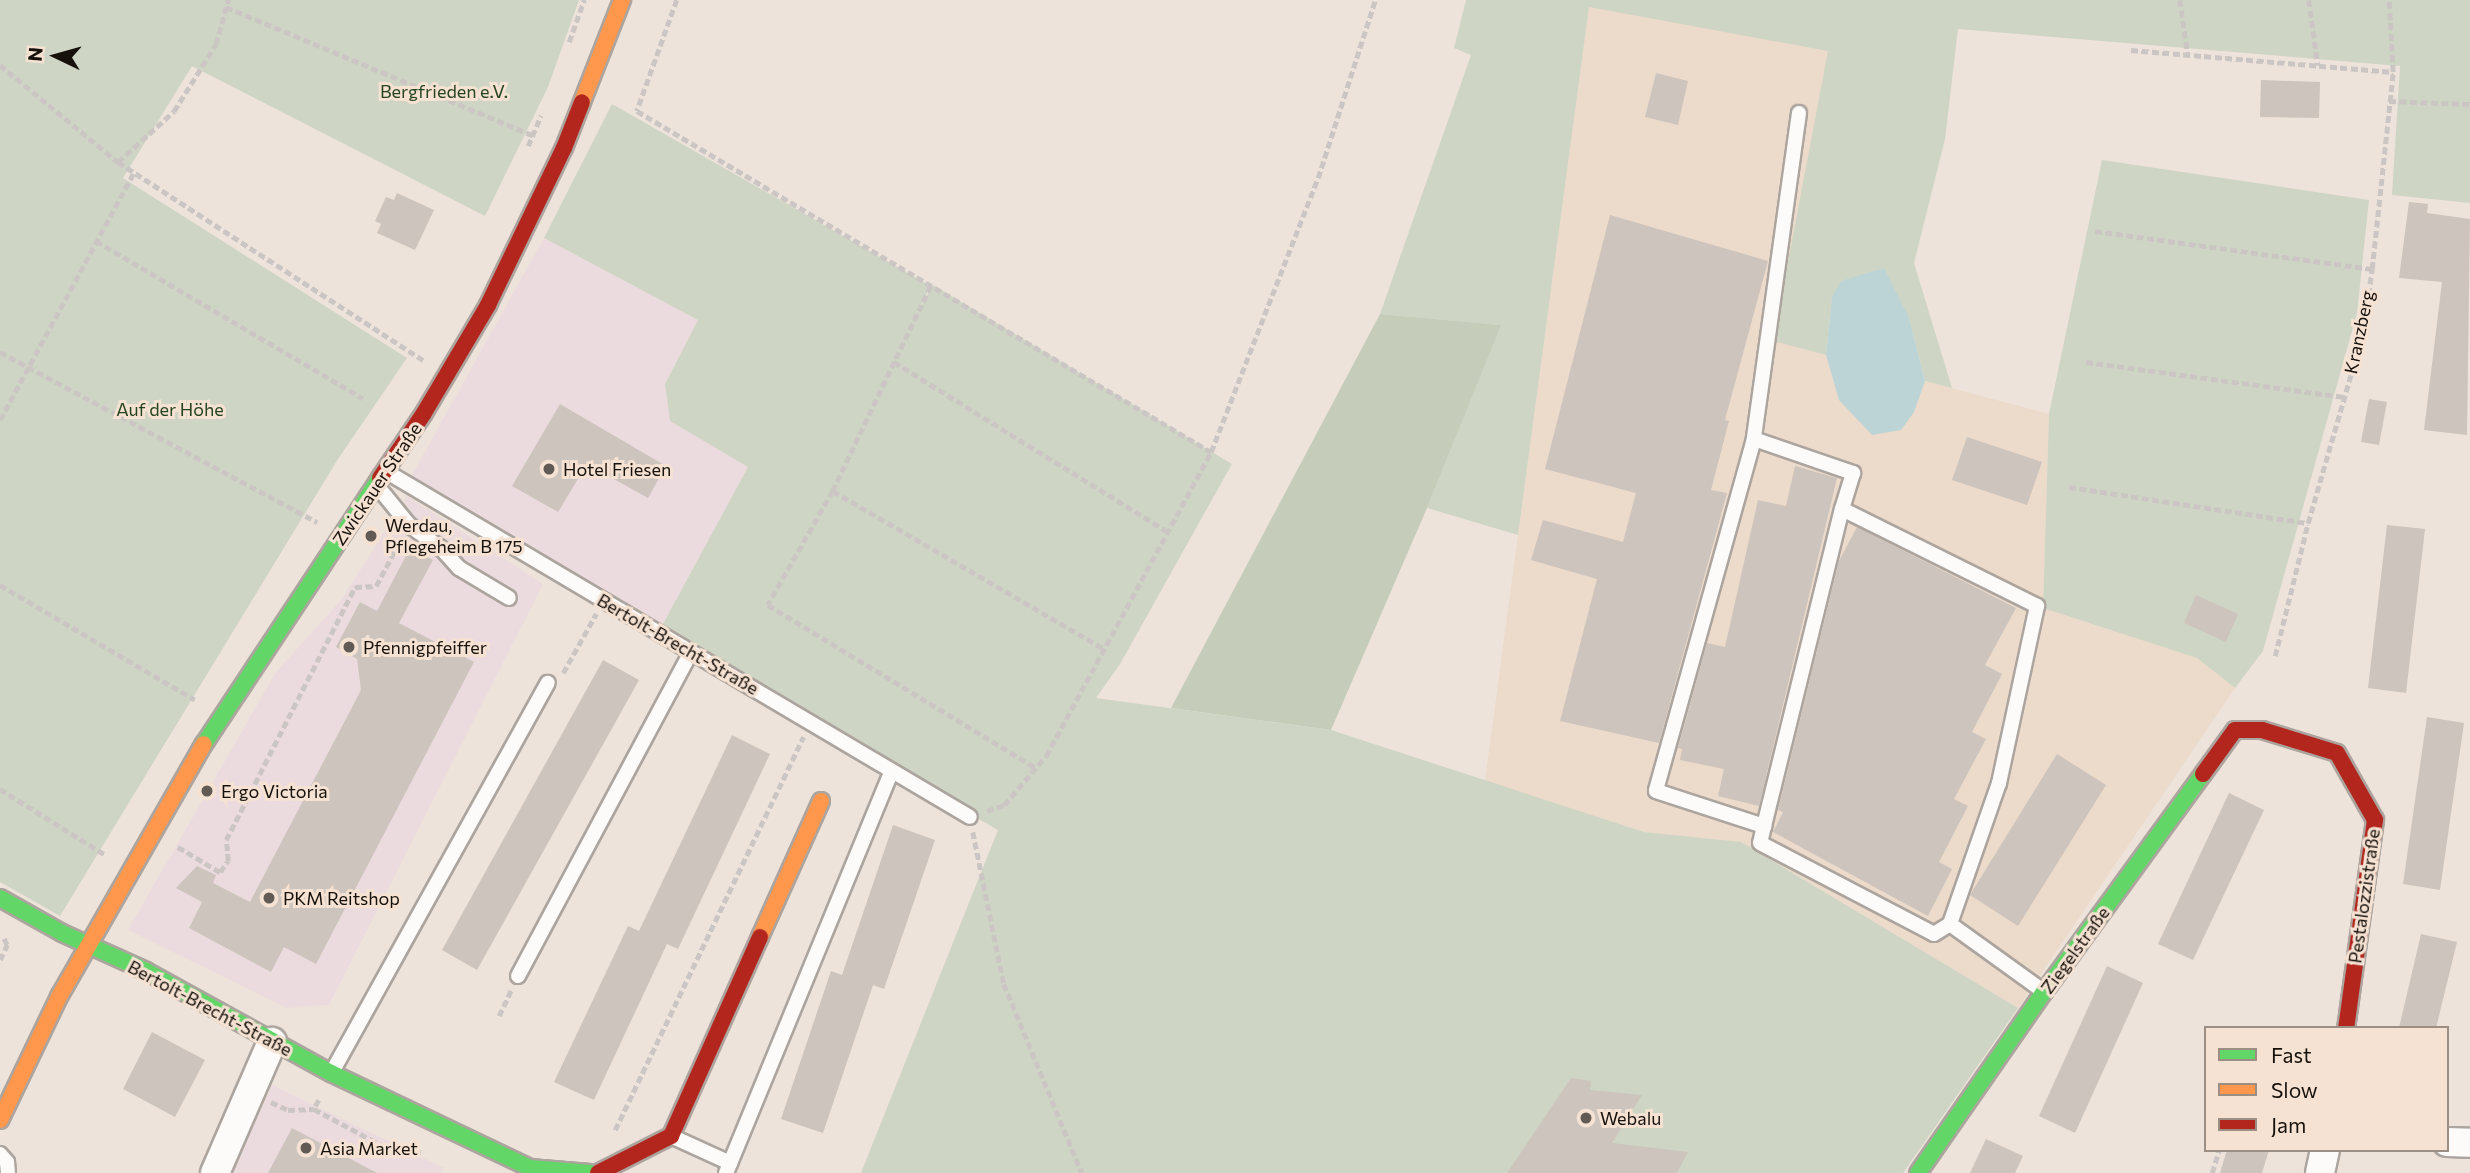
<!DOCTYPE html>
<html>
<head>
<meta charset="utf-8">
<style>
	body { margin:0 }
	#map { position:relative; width:2470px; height:1173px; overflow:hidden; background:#ede3da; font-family:Commissioner,sans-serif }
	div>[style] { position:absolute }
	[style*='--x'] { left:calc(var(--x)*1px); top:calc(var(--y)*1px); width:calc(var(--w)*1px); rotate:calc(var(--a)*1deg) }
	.commercial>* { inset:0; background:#ecdbde }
	.built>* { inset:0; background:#ecdaca }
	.green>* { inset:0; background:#cfd5c5 }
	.forest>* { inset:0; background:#c5ccba }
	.water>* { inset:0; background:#bcd4d5 }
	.building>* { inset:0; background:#ccc4bd }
	.path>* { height:4.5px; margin-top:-2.25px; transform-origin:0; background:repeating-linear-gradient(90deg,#cbc6c4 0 7px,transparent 0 10.5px) }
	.roads { filter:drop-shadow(2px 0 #aca49e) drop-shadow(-2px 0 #aca49e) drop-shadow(0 2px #aca49e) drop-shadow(0 -2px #aca49e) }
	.lane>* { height:14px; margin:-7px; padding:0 7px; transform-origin:7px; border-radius:7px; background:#fcfbf9 }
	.street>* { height:28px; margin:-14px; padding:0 14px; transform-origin:14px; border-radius:14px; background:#fcfbf9 }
	.fast>* { height:16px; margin:-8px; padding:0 8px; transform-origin:8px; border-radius:8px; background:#63d668 }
	.slow>* { height:16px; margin:-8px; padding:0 8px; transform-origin:8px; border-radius:8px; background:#ff974d }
	.jam>* { height:16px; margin:-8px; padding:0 8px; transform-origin:8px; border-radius:8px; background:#b3261e }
	.dots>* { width:19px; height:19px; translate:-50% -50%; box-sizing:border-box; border:4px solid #f5e2d2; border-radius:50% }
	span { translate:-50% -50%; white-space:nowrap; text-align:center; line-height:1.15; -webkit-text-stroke:6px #f5e2d2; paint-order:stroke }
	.park-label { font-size:18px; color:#26441f }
	.street-label { font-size:18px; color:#17110c }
	.poi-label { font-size:18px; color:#17110c }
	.left { translate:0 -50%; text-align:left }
	.legend { position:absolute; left:2204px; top:1026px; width:245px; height:126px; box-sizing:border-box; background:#f5e2d2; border:2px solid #9c8e83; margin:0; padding:9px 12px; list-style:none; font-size:21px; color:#17110c }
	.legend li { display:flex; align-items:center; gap:14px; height:35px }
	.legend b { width:35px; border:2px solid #9c8e83 }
	.north { position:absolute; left:21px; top:21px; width:70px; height:70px; -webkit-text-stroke:5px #f5e2d2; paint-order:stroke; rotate:275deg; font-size:19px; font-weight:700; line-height:28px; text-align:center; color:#17110c }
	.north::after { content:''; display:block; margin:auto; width:24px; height:32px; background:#17110c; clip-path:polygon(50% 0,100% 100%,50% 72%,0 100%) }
</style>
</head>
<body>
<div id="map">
	<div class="commercial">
		<div style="clip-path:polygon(544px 238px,698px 320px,665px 384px,749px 467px,657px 635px,403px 491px)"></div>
		<div style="clip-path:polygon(407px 496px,543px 584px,329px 1005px,287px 1008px,128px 930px,276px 672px,342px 599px)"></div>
		<div style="clip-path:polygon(272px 1085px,444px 1168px,441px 1173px,233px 1173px)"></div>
	</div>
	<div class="built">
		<div style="clip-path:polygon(1589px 6px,1829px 51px,1774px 340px,1826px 355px,1839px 400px,1914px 412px,1925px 381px,2049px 414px,2043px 608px,2198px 658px,2235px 688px,2018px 1008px,1741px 842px,1644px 832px,1485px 781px)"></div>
	</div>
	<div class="green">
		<div style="clip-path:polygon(0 0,579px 0,548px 87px,485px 216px,192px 66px,123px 178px,407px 358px,338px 459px,60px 916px,0 882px)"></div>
		<div style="clip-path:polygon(1466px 0,2470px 0,2470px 203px,2392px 195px,2400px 66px,1958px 29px,1945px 139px,1914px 263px,1952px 388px,1925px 381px,1909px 318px,1832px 297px,1826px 355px,1773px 341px,1828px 51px,1589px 7px,1518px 535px,1427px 508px,1500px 325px,1380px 314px,1471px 55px,1454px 48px)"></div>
		<div style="clip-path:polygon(612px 104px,931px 286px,913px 319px,933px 285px,1232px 464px,1120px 664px,1096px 698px,1331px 730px,1644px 832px,1741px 842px,2018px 1008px,1903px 1173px,861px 1173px,998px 830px,657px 635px,748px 467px,670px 421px,665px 384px,698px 320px,544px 238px)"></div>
		<div style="clip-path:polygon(2102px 160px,2369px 200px,2357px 313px,2263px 651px,2235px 688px,2197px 658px,2043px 608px,2049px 414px)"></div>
	</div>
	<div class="forest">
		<div style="clip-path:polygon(1380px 314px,1501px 325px,1427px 508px,1331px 730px,1171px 708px)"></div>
	</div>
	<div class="water">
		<div style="clip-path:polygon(1884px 268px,1909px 318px,1925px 381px,1914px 412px,1901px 430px,1872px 435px,1839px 400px,1826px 355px,1832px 297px,1841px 281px)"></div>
	</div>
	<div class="building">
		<div style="clip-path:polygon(1656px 73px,1688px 81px,1678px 125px,1645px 117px)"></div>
		<div style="clip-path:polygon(2261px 80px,2320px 82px,2319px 118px,2260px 117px)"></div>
		<div style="clip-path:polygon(397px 193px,434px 210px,415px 250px,377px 233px,381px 224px,375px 221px,386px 197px,394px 200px)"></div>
		<div style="clip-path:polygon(2409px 202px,2428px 204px,2427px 213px,2470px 219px,2467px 435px,2424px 430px,2442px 282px,2399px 278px)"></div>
		<div style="clip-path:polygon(1610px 215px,1768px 261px,1725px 420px,1729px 421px,1711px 490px,1727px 493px,1659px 743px,1560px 721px,1597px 579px,1531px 560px,1543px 520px,1623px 542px,1636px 493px,1545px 469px)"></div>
		<div style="clip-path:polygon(2369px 399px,2387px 402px,2379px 445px,2361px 442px)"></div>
		<div style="clip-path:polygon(560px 404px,666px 466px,648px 498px,587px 464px,558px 512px,512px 486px)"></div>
		<div style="clip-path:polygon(1967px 437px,2042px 462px,2027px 505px,1952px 480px)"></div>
		<div style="clip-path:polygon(1795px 466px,1837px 478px,1759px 806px,1718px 796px,1724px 769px,1680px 760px,1682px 749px,1678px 748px,1707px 643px,1725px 647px,1758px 500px,1786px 506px)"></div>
		<div style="clip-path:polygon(2387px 525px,2425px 529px,2406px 693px,2368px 688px)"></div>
		<div style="clip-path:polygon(1857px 527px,2016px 608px,1985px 665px,2002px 674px,1972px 732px,1986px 739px,1954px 799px,1968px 806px,1939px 862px,1952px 869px,1928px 916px,1773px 832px,1783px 812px,1778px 810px,1839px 561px)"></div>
		<div style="clip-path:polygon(410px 548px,433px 560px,399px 623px,474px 662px,316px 964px,284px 947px,271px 972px,189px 928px,202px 902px,176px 888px,197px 866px,216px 875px,213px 883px,250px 902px,361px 690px,357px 659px,336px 647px,360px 602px,377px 611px)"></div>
		<div style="clip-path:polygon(2196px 595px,2238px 614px,2226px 642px,2184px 623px)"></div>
		<div style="clip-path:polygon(603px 660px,639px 680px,477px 970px,442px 950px)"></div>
		<div style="clip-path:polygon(2427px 717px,2464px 723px,2440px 890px,2403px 884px)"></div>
		<div style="clip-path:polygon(732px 735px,770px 754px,678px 949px,667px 944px,594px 1100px,554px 1082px,628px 926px,639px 931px)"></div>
		<div style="clip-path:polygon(2057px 754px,2106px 785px,2018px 926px,1970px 895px)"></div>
		<div style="clip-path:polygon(2229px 793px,2264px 810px,2193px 960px,2158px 944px)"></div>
		<div style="clip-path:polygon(893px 825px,935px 840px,884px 989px,873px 985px,823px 1133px,781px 1119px,831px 971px,842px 975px)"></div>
		<div style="clip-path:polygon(2421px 934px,2457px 942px,2436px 1028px,2399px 1028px)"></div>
		<div style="clip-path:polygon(2107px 966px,2143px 983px,2075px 1133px,2039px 1116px)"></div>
		<div style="clip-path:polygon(152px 1032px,205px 1060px,175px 1117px,123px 1089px)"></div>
		<div style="clip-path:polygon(1571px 1078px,1591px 1081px,1590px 1090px,1642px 1095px,1612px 1143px,1688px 1152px,1677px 1173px,1507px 1173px)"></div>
		<div style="clip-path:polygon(292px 1128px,377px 1173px,268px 1173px)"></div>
		<div style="clip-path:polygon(1986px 1139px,2023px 1156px,2015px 1173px,1970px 1173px)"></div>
		<div style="clip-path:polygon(2227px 1150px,2269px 1150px,2262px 1173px,2220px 1173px)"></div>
	</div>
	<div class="path">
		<div style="--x:677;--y:0;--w:118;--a:109.8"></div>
		<div style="--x:637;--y:111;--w:668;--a:30.71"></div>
		<div style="--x:2180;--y:0;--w:56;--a:81.7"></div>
		<div style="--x:2309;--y:0;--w:66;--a:82.1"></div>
		<div style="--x:226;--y:7;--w:334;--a:22.7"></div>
		<div style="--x:569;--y:42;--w:45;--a:-70.3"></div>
		<div style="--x:2131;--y:50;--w:263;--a:4.8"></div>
		<div style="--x:0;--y:65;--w:153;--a:39.4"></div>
		<div style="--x:118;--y:162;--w:364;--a:33"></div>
		<div style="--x:2389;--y:101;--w:81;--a:2.1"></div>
		<div style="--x:528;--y:146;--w:33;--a:-67"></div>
		<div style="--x:118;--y:162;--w:76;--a:-42.3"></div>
		<div style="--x:174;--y:111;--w:79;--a:-57.9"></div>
		<div style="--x:216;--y:44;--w:46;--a:-74.7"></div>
		<div style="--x:2095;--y:231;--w:280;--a:7.8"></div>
		<div style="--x:96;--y:241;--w:310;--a:30.5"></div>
		<div style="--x:931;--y:286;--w:227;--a:115.6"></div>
		<div style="--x:833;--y:491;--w:131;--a:119.7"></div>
		<div style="--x:768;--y:605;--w:314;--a:31.3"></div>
		<div style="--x:0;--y:352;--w:360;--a:28.2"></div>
		<div style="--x:894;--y:362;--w:322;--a:31.8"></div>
		<div style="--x:2086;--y:362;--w:261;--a:7.7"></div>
		<div style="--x:0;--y:420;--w:282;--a:-61.6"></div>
		<div style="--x:2069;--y:487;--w:242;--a:8.6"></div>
		<div style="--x:833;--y:491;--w:314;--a:30.2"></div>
		<div style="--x:0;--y:585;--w:226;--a:30.5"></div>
		<div style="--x:2275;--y:656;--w:137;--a:-76.1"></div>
		<div style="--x:2308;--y:523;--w:195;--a:-73.9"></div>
		<div style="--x:2362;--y:336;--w:68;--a:-81.5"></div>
		<div style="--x:2372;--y:269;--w:198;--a:-83.9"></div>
		<div style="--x:2393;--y:72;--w:72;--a:-93.2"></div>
		<div style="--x:563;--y:673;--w:68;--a:-60.8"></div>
		<div style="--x:0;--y:789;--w:123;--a:32"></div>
		<div style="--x:987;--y:811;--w:18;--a:-19"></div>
		<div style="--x:1004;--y:805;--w:65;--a:-49.4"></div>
		<div style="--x:1046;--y:756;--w:346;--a:-61.5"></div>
		<div style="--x:1211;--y:452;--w:294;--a:-68.7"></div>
		<div style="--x:1318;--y:178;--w:187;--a:-72.2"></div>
		<div style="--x:973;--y:832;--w:155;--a:78.5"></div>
		<div style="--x:1004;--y:984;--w:204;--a:67.6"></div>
		<div style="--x:178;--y:847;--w:49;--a:30.8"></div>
		<div style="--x:220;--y:872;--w:14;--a:-54"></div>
		<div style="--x:228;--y:861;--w:21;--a:-95"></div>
		<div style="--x:226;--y:840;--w:284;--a:-63"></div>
		<div style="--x:355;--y:587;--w:21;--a:-3"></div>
		<div style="--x:376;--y:586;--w:51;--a:-61.9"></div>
		<div style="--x:0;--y:960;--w:17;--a:-65"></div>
		<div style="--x:7;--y:945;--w:9;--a:-117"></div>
		<div style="--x:499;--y:1016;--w:29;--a:-65"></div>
		<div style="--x:319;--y:1100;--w:10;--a:119"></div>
		<div style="--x:314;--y:1109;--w:93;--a:28.2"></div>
		<div style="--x:396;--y:1153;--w:25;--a:-2"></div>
		<div style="--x:271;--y:1102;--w:19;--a:25"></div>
		<div style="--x:288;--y:1110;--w:26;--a:-2"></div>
		<div style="--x:615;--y:1130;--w:436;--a:-64.4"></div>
		<div style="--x:2212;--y:1173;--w:24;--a:-73"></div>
	</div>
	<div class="roads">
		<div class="lane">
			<div style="--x:1799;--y:113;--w:329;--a:97.9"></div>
			<div style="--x:1754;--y:439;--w:365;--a:105.6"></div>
			<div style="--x:1656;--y:791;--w:114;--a:18"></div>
			<div style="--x:1764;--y:826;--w:326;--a:-76.2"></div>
			<div style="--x:1842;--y:509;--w:218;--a:26.4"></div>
			<div style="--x:2037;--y:606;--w:181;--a:102.1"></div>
			<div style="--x:1999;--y:783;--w:149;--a:109.2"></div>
			<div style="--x:1950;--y:924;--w:115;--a:35.8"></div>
			<div style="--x:1754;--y:439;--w:105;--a:19"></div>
			<div style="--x:1853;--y:473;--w:38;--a:107"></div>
			<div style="--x:387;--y:472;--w:677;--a:30.62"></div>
			<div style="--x:378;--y:487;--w:49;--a:50.8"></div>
			<div style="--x:409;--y:525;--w:39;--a:36"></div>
			<div style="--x:441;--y:548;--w:27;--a:48"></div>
			<div style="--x:459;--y:568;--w:58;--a:31"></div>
			<div style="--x:1764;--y:826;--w:17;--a:103"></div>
			<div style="--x:1760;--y:843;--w:196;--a:27.6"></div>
			<div style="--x:1934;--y:934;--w:19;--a:-32"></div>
			<div style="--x:518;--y:976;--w:367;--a:-61.9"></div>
			<div style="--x:332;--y:1072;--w:445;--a:-61"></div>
			<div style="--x:671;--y:1136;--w:65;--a:24.6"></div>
			<div style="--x:0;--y:1154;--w:11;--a:49"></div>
			<div style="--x:7;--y:1162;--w:11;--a:85"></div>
			<div style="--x:726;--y:1173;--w:434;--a:-67.6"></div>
		</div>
		<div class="street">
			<div style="--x:2447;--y:1142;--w:23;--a:2"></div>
			<div style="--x:215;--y:1173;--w:143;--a:-66.5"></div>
			<div style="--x:2320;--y:1173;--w:24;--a:-78"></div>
		</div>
		<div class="fast">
			<div style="--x:204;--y:744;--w:319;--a:-56.5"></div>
			<div style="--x:0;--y:898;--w:71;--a:29.4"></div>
			<div style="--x:62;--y:933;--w:92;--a:24.3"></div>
			<div style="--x:146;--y:971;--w:211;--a:28.9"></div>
			<div style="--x:331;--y:1073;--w:221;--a:25.5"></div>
			<div style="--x:530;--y:1168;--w:60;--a:4.8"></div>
			<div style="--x:1918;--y:1173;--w:221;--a:-55.2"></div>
			<div style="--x:2044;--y:992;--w:270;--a:-53.9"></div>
		</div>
		<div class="slow">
			<div style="--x:582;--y:102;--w:110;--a:-68.6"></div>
			<div style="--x:760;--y:937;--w:149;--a:-65.8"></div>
			<div style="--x:0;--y:1120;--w:139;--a:-64.4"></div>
			<div style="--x:60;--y:995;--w:289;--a:-60.2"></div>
		</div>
		<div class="jam">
			<div style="--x:380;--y:478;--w:78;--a:-55.9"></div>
			<div style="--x:424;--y:413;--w:126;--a:-59.3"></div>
			<div style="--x:488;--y:305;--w:174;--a:-64.2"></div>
			<div style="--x:564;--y:148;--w:49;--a:-68.6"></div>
			<div style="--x:2203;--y:774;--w:54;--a:-54"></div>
			<div style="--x:2235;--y:730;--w:27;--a:0"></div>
			<div style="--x:2262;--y:730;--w:78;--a:17"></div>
			<div style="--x:2337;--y:753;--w:77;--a:60.4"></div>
			<div style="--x:2375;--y:820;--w:210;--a:97.9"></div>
			<div style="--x:598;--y:1173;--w:82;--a:-26.9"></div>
			<div style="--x:671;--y:1136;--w:218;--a:-65.9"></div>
		</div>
	</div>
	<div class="dots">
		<div style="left:549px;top:469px;background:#625a54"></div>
		<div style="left:371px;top:536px;background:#625a54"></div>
		<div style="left:349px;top:647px;background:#625a54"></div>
		<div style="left:207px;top:791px;background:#625a54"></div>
		<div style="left:269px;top:898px;background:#625a54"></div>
		<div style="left:1586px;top:1118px;background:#625a54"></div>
		<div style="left:306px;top:1148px;background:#625a54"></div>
	</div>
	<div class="park-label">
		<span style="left:444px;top:91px">Bergfrieden e.V.</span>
		<span style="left:170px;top:409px">Auf der Höhe</span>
	</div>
	<div class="street-label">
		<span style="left:2359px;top:332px;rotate:-78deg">Kranzberg</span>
		<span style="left:377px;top:484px;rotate:-56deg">Zwickauer Straße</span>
		<span style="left:678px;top:644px;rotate:30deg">Bertolt-Brecht-Straße</span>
		<span style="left:2364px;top:896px;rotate:-82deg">Pestalozzistraße</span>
		<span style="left:2075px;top:950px;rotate:-54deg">Ziegelstraße</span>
		<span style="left:210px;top:1008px;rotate:28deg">Bertolt-Brecht-Straße</span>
	</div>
	<div class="poi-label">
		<span class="left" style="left:563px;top:469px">Hotel Friesen</span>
		<span class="left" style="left:385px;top:536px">Werdau,<br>Pflegeheim B 175</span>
		<span class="left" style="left:363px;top:647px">Pfennigpfeiffer</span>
		<span class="left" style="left:221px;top:791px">Ergo Victoria</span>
		<span class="left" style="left:283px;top:898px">PKM Reitshop</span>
		<span class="left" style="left:1600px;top:1118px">Webalu</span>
		<span class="left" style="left:320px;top:1148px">Asia Market</span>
	</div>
	<ul class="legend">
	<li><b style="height:9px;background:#63d668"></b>Fast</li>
	<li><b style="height:9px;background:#ff974d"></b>Slow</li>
	<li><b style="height:9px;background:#b3261e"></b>Jam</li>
	</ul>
	<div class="north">N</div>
</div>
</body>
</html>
